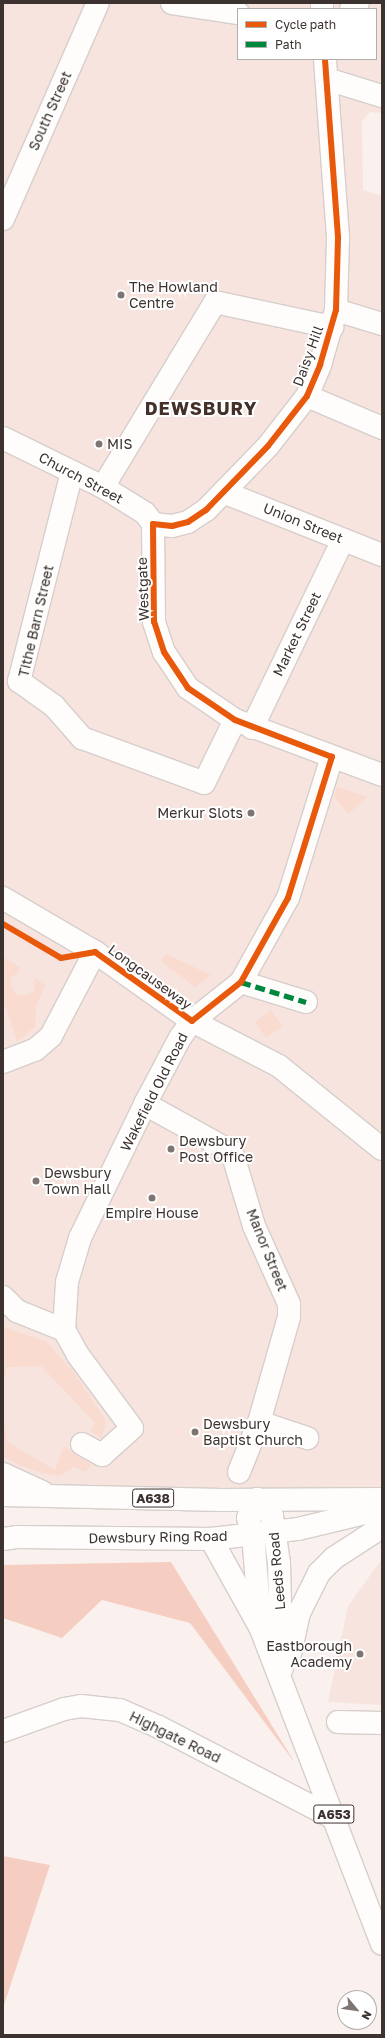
<!DOCTYPE html>
<html>
<head>
<meta charset="utf-8">
<style>
	body { margin:0 }
	#map { position:relative; width:385px; height:2038px; overflow:hidden; background:#faf1ee; font-family:"Golos Text",sans-serif }
	div>[style] { position:absolute }
	[style*='--x'] { left:calc(var(--x)*1px); top:calc(var(--y)*1px); width:calc(var(--w)*1px); rotate:calc(var(--a)*1deg) }
	.built>* { inset:0; background:#f7e4de }
	.green>* { inset:0; background:#fadbd0 }
	.forest>* { inset:0; background:#f6cec1 }
	.roads { filter:drop-shadow(1px 0 #d6cecb) drop-shadow(-1px 0 #d6cecb) drop-shadow(0 1px #d6cecb) drop-shadow(0 -1px #d6cecb) }
	.street>* { height:22px; margin:-11px; padding:0 11px; transform-origin:11px; border-radius:11px; background:#fefdfc }
	.primary>* { height:22px; margin:-11px; padding:0 11px; transform-origin:11px; border-radius:11px; background:#fefdfc }
	.highway>* { height:22px; margin:-11px; padding:0 11px; transform-origin:11px; border-radius:11px; background:#fefdfc }
	.quiet>* { height:5px; margin-top:-2.5px; transform-origin:0; background:repeating-linear-gradient(90deg,#00873e 0 10px,transparent 0 15px) }
	.cycleway>* { height:6px; margin:-3px; padding:0 3px; transform-origin:3px; border-radius:3px; background:#e8590c }
	.dots>* { width:11px; height:11px; translate:-50% -50%; box-sizing:border-box; border:2px solid #fff; border-radius:50% }
	span { translate:-50% -50%; white-space:nowrap; text-align:center; line-height:1.15; -webkit-text-stroke:4px #fff; paint-order:stroke }
	.shield-label span { padding:1px 3px; background:#fff; border:1px solid; border-radius:3px; -webkit-text-stroke-width:0 }
	.shield-label { font-size:13px; color:#3c322f; font-weight:700 }
	.street-label { font-size:14px; color:#3c322f }
	.poi-label { font-size:14px; color:#3c322f }
	.left { translate:0 -50%; text-align:left }
	.right { translate:-100% -50%; text-align:right }
	.district-label { font-size:18px; color:#433029; font-weight:700; letter-spacing:1px }
	.frame { position:absolute; inset:0; border:4px solid #3c322f; pointer-events:none }
	.legend { position:absolute; left:237px; top:8px; width:140px; height:52px; box-sizing:border-box; background:#fff; border:1px solid #b1adac; margin:0; padding:5px 7px; list-style:none; font-size:12px; color:#3c322f }
	.legend li { display:flex; align-items:center; gap:8px; height:20px }
	.legend b { width:20px; border:1px solid #b1adac }
	.north { position:absolute; left:337px; top:1990px; width:40px; height:40px; box-sizing:border-box; background:#fff; border:1px solid #b1adac; border-radius:50%; rotate:119deg; font-size:11px; font-weight:700; line-height:16px; text-align:center; color:#3c322f }
	.north::after { content:''; display:block; margin:auto; width:14px; height:18px; background:#7e7572; clip-path:polygon(50% 0,100% 100%,50% 72%,0 100%) }
</style>
</head>
<body>
<div id="map">
	<div class="built">
		<div style="clip-path:polygon(evenodd,3px 3px,382px 3px,382px 113px,370px 112px,362px 121px,363px 190px,382px 196px,382px 1499px,3px 1495px,3px 3px,238px 9px,376px 9px,376px 59px,238px 59px,238px 9px)"></div>
		<div style="clip-path:polygon(382px 1559px,382px 1705px,328px 1702px,348px 1606px)"></div>
	</div>
	<div class="green">
		<div style="clip-path:polygon(337px 787px,368px 797px,348px 814px,334px 796px)"></div>
		<div style="clip-path:polygon(166px 954px,211px 975px,195px 987px,161px 961px)"></div>
		<div style="clip-path:polygon(3px 957px,21px 968px,11px 979px,12px 989px,18px 995px,27px 995px,34px 991px,35px 978px,45px 985px,36px 1006px,35px 1027px,17px 1042px,6px 1007px,3px 1008px)"></div>
		<div style="clip-path:polygon(271px 1010px,282px 1026px,266px 1038px,255px 1022px)"></div>
		<div style="clip-path:polygon(3px 1327px,47px 1342px,75px 1374px,106px 1421px,102px 1439px,90px 1431px,95px 1423px,41px 1366px,7px 1367px,3px 1385px)"></div>
		<div style="clip-path:polygon(3px 1409px,7px 1442px,55px 1470px,64px 1446px,91px 1465px,86px 1472px,74px 1467px,60px 1476px,42px 1473px,19px 1465px,3px 1456px)"></div>
	</div>
	<div class="forest">
		<div style="clip-path:polygon(171px 1562px,295px 1763px,190px 1623px,102px 1600px,62px 1638px,3px 1618px,3px 1565px)"></div>
		<div style="clip-path:polygon(3px 1856px,50px 1865px,3px 2008px)"></div>
	</div>
	<div class="roads">
		<div class="street">
			<div style="--x:172;--y:3;--w:67;--a:8.6"></div>
			<div style="--x:322;--y:3;--w:6;--a:90"></div>
			<div style="--x:351;--y:9;--w:9;--a:-41"></div>
			<div style="--x:327;--y:79;--w:58;--a:17.2"></div>
			<div style="--x:3;--y:219;--w:236;--a:-66.3"></div>
			<div style="--x:336;--y:310;--w:48;--a:16.9"></div>
			<div style="--x:307;--y:396;--w:82;--a:23.1"></div>
			<div style="--x:3;--y:438;--w:111;--a:26.1"></div>
			<div style="--x:103;--y:487;--w:49;--a:31.8"></div>
			<div style="--x:145;--y:513;--w:14;--a:54"></div>
			<div style="--x:72;--y:472;--w:216;--a:104.2"></div>
			<div style="--x:19;--y:681;--w:43;--a:35.5"></div>
			<div style="--x:54;--y:706;--w:43;--a:48.8"></div>
			<div style="--x:82;--y:738;--w:130;--a:20.2"></div>
			<div style="--x:204;--y:783;--w:70;--a:-63.8"></div>
			<div style="--x:103;--y:487;--w:216;--a:-58.8"></div>
			<div style="--x:215;--y:302;--w:120;--a:12.1"></div>
			<div style="--x:223;--y:492;--w:171;--a:21.6"></div>
			<div style="--x:153;--y:524;--w:19;--a:6"></div>
			<div style="--x:172;--y:526;--w:16;--a:-14"></div>
			<div style="--x:188;--y:522;--w:22;--a:-34"></div>
			<div style="--x:206;--y:510;--w:89;--a:-45.9"></div>
			<div style="--x:268;--y:446;--w:63;--a:-52"></div>
			<div style="--x:307;--y:396;--w:34;--a:-67"></div>
			<div style="--x:320;--y:365;--w:57;--a:-73.8"></div>
			<div style="--x:336;--y:310;--w:73;--a:-88.4"></div>
			<div style="--x:338;--y:237;--w:178;--a:-94.2"></div>
			<div style="--x:153;--y:524;--w:98;--a:89.4"></div>
			<div style="--x:154;--y:622;--w:32;--a:72"></div>
			<div style="--x:164;--y:652;--w:43;--a:56.3"></div>
			<div style="--x:188;--y:688;--w:57;--a:34.2"></div>
			<div style="--x:235;--y:720;--w:157;--a:20.5"></div>
			<div style="--x:252;--y:728;--w:209;--a:-64.2"></div>
			<div style="--x:3;--y:898;--w:107;--a:30.4"></div>
			<div style="--x:95;--y:952;--w:119;--a:35.4"></div>
			<div style="--x:192;--y:1021;--w:98;--a:27.3"></div>
			<div style="--x:279;--y:1066;--w:132;--a:38.9"></div>
			<div style="--x:241;--y:982;--w:68;--a:17.1"></div>
			<div style="--x:3;--y:1062;--w:34;--a:-21"></div>
			<div style="--x:35;--y:1050;--w:21;--a:-41"></div>
			<div style="--x:51;--y:1036;--w:95;--a:-62.4"></div>
			<div style="--x:145;--y:1104;--w:99;--a:28.9"></div>
			<div style="--x:232;--y:1152;--w:77;--a:73.4"></div>
			<div style="--x:254;--y:1226;--w:85;--a:65.8"></div>
			<div style="--x:289;--y:1304;--w:13;--a:90"></div>
			<div style="--x:289;--y:1317;--w:109;--a:105.9"></div>
			<div style="--x:259;--y:1422;--w:54;--a:111.8"></div>
			<div style="--x:3;--y:1297;--w:20;--a:45"></div>
			<div style="--x:17;--y:1311;--w:51;--a:22"></div>
			<div style="--x:259;--y:1422;--w:51;--a:18.4"></div>
			<div style="--x:82;--y:1444;--w:23;--a:29"></div>
			<div style="--x:102;--y:1455;--w:40;--a:-42"></div>
			<div style="--x:132;--y:1428;--w:91;--a:-126.5"></div>
			<div style="--x:78;--y:1355;--w:29;--a:-119"></div>
			<div style="--x:64;--y:1330;--w:48;--a:-86.4"></div>
			<div style="--x:67;--y:1282;--w:46;--a:-73.5"></div>
			<div style="--x:80;--y:1238;--w:149;--a:-64.1"></div>
			<div style="--x:145;--y:1104;--w:75;--a:-62.1"></div>
			<div style="--x:180;--y:1038;--w:21;--a:-55"></div>
			<div style="--x:192;--y:1021;--w:63;--a:-38.5"></div>
			<div style="--x:241;--y:982;--w:96;--a:-60.8"></div>
			<div style="--x:288;--y:898;--w:148;--a:-72.7"></div>
			<div style="--x:338;--y:1722;--w:44;--a:1.3"></div>
			<div style="--x:3;--y:1731;--w:65;--a:-19.8"></div>
			<div style="--x:64;--y:1709;--w:17;--a:-10"></div>
			<div style="--x:81;--y:1706;--w:39;--a:6"></div>
			<div style="--x:120;--y:1710;--w:43;--a:23.6"></div>
			<div style="--x:159;--y:1727;--w:199;--a:27.5"></div>
		</div>
		<div class="primary">
			<div style="--x:211;--y:1539;--w:103;--a:60.9"></div>
			<div style="--x:261;--y:1629;--w:337;--a:69"></div>
			<div style="--x:260;--y:1621;--w:87;--a:-94.6"></div>
			<div style="--x:253;--y:1534;--w:17;--a:-107"></div>
			<div style="--x:248;--y:1518;--w:21;--a:-65"></div>
			<div style="--x:257;--y:1499;--w:23;--a:49"></div>
			<div style="--x:272;--y:1516;--w:48;--a:81.5"></div>
			<div style="--x:279;--y:1563;--w:105;--a:88.4"></div>
			<div style="--x:290;--y:1654;--w:42;--a:-77.6"></div>
			<div style="--x:299;--y:1613;--w:45;--a:-63.4"></div>
			<div style="--x:319;--y:1573;--w:21;--a:-45"></div>
			<div style="--x:334;--y:1558;--w:57;--a:-32.9"></div>
		</div>
		<div class="highway">
			<div style="--x:3;--y:1474;--w:43;--a:24.8"></div>
			<div style="--x:3;--y:1495;--w:219;--a:1.3"></div>
			<div style="--x:222;--y:1500;--w:160;--a:-0.4"></div>
			<div style="--x:3;--y:1539;--w:14;--a:-8"></div>
			<div style="--x:17;--y:1537;--w:194;--a:0.6"></div>
			<div style="--x:211;--y:1539;--w:88;--a:-6.6"></div>
			<div style="--x:298;--y:1529;--w:86;--a:-13.4"></div>
		</div>
	</div>
	<div class="quiet">
		<div style="--x:241;--y:982;--w:68;--a:17.1"></div>
	</div>
	<div class="cycleway">
		<div style="--x:3;--y:924;--w:67;--a:30.4"></div>
		<div style="--x:61;--y:958;--w:35;--a:-10"></div>
		<div style="--x:95;--y:952;--w:119;--a:35.4"></div>
		<div style="--x:192;--y:1021;--w:63;--a:-38.5"></div>
		<div style="--x:241;--y:982;--w:96;--a:-60.8"></div>
		<div style="--x:288;--y:898;--w:148;--a:-72.7"></div>
		<div style="--x:332;--y:757;--w:104;--a:-159.1"></div>
		<div style="--x:235;--y:720;--w:57;--a:-145.8"></div>
		<div style="--x:188;--y:688;--w:43;--a:-123.7"></div>
		<div style="--x:164;--y:652;--w:32;--a:-108"></div>
		<div style="--x:154;--y:622;--w:98;--a:-90.6"></div>
		<div style="--x:153;--y:524;--w:19;--a:6"></div>
		<div style="--x:172;--y:526;--w:16;--a:-14"></div>
		<div style="--x:188;--y:522;--w:22;--a:-34"></div>
		<div style="--x:206;--y:510;--w:89;--a:-45.9"></div>
		<div style="--x:268;--y:446;--w:63;--a:-52"></div>
		<div style="--x:307;--y:396;--w:34;--a:-67"></div>
		<div style="--x:320;--y:365;--w:57;--a:-73.8"></div>
		<div style="--x:336;--y:310;--w:73;--a:-88.4"></div>
		<div style="--x:338;--y:237;--w:178;--a:-94.2"></div>
	</div>
	<div class="dots">
		<div style="left:121px;top:295px;background:#7e7572"></div>
		<div style="left:99px;top:444px;background:#7e7572"></div>
		<div style="left:251px;top:813px;background:#7e7572"></div>
		<div style="left:171px;top:1149px;background:#7e7572"></div>
		<div style="left:36px;top:1181px;background:#7e7572"></div>
		<div style="left:152px;top:1198px;background:#7e7572"></div>
		<div style="left:195px;top:1432px;background:#7e7572"></div>
		<div style="left:360px;top:1654px;background:#7e7572"></div>
	</div>
	<div class="shield-label">
		<span style="left:153px;top:1498px">A638</span>
		<span style="left:334px;top:1814px">A653</span>
	</div>
	<div class="street-label">
		<span style="left:50px;top:111px;rotate:-66deg">South Street</span>
		<span style="left:308px;top:356px;rotate:-70deg">Daisy Hill</span>
		<span style="left:81px;top:478px;rotate:28deg">Church Street</span>
		<span style="left:303px;top:523px;rotate:22deg">Union Street</span>
		<span style="left:143px;top:589px;rotate:-92deg">Westgate</span>
		<span style="left:36px;top:621px;rotate:-77deg">Tithe Barn Street</span>
		<span style="left:297px;top:634px;rotate:-64deg">Market Street</span>
		<span style="left:150px;top:977px;rotate:36deg">Longcauseway</span>
		<span style="left:154px;top:1092px;rotate:-63deg">Wakefield Old Road</span>
		<span style="left:267px;top:1250px;rotate:68deg">Manor Street</span>
		<span style="left:158px;top:1537px;rotate:-1deg">Dewsbury Ring Road</span>
		<span style="left:277px;top:1571px;rotate:-95deg">Leeds Road</span>
		<span style="left:175px;top:1737px;rotate:26deg">Highgate Road</span>
	</div>
	<div class="poi-label">
		<span class="left" style="left:129px;top:295px">The Howland<br>Centre</span>
		<span class="left" style="left:107px;top:444px">MIS</span>
		<span class="right" style="left:243px;top:813px">Merkur Slots</span>
		<span class="left" style="left:179px;top:1149px">Dewsbury<br>Post Office</span>
		<span class="left" style="left:44px;top:1181px">Dewsbury<br>Town Hall</span>
		<span style="left:152px;top:1213px">Empire House</span>
		<span class="left" style="left:203px;top:1432px">Dewsbury<br>Baptist Church</span>
		<span class="right" style="left:352px;top:1654px">Eastborough<br>Academy</span>
	</div>
	<div class="district-label">
		<span style="left:201px;top:408px">DEWSBURY</span>
	</div>
	<div class="frame"></div>
	<ul class="legend">
	<li><b style="height:5px;background:#e8590c"></b>Cycle path</li>
	<li><b style="height:5px;background:#00873e"></b>Path</li>
	</ul>
	<div class="north">N</div>
</div>
</body>
</html>
